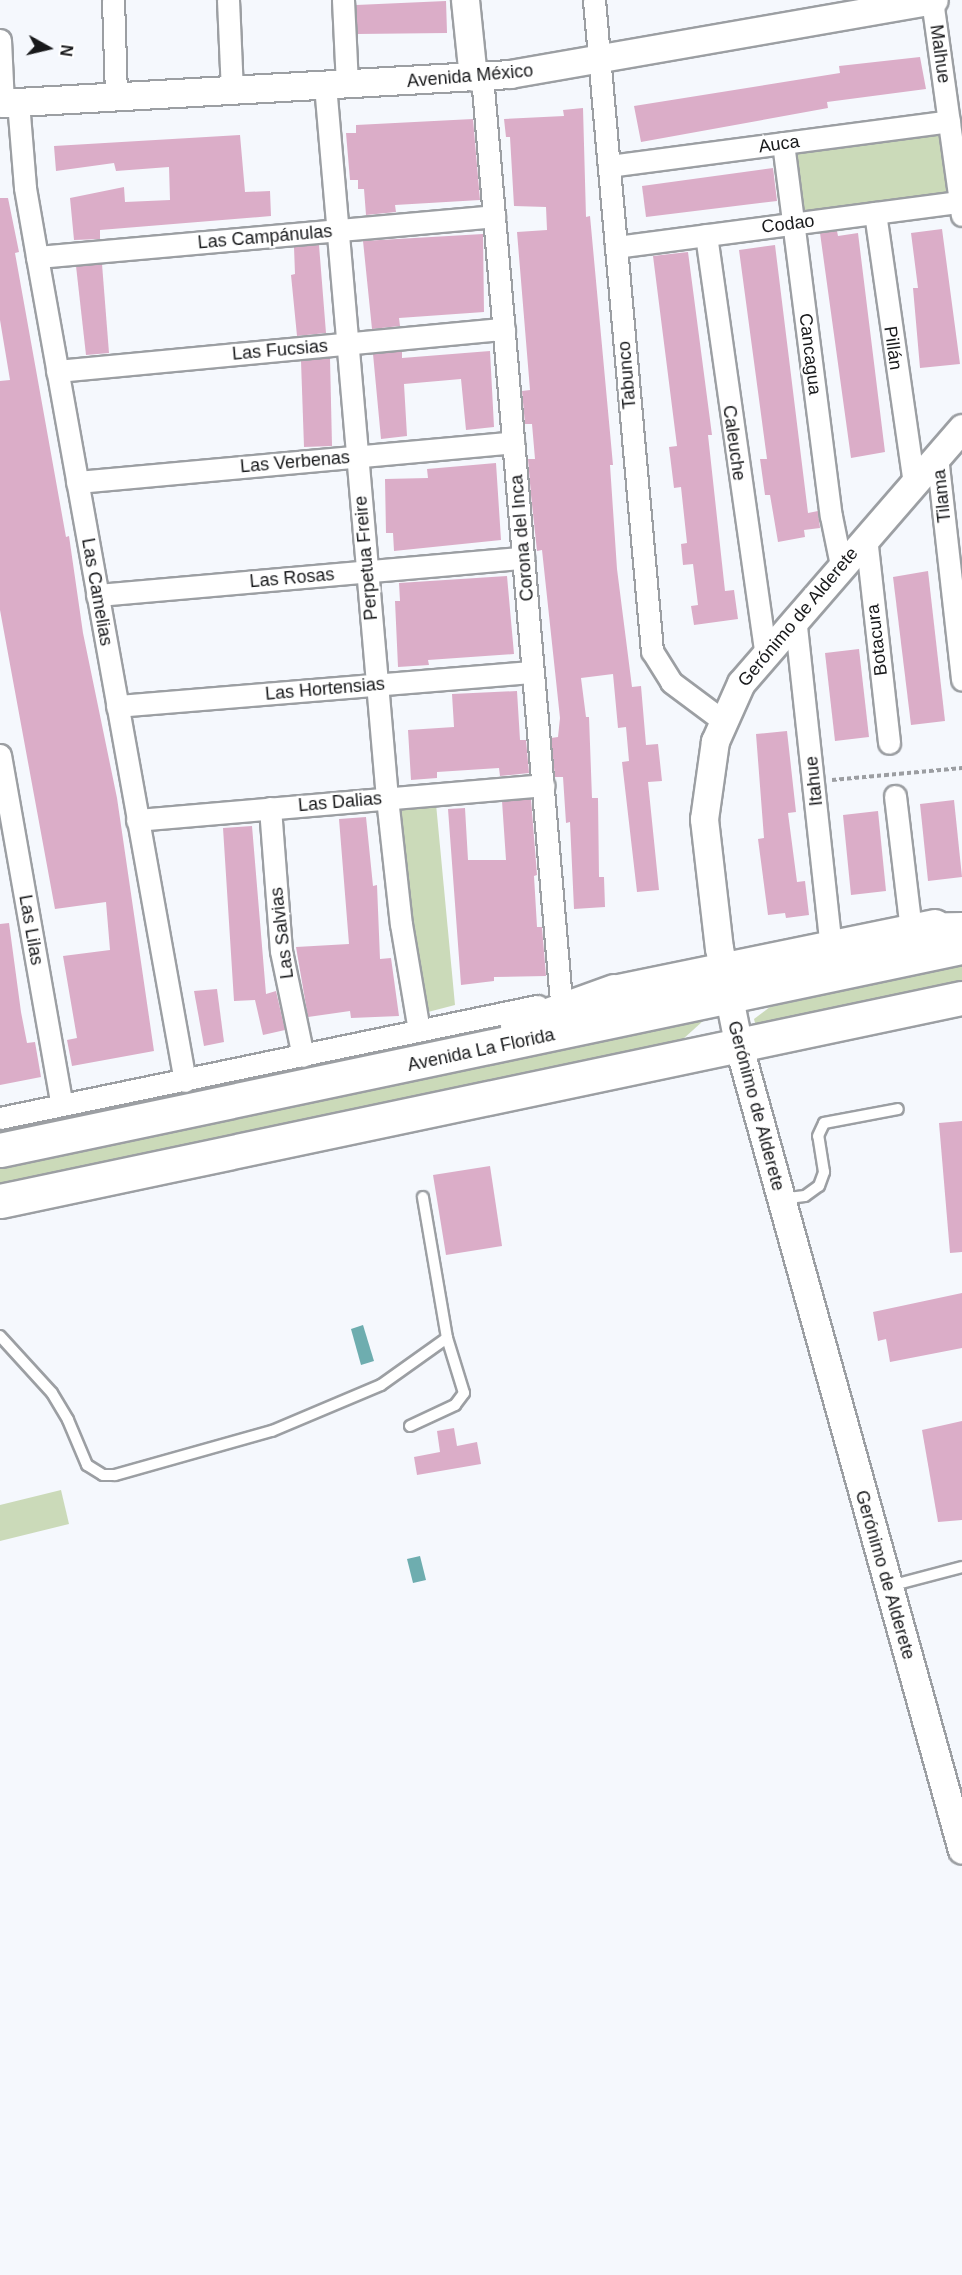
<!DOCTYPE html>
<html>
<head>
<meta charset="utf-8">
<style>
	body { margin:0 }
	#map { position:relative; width:962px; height:2275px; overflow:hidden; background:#f5f8fd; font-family:Arial,sans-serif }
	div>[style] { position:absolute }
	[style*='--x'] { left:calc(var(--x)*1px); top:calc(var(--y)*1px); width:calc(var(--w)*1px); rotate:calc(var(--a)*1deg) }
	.green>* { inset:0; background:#cbdab9 }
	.water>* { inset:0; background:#6eadaf }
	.building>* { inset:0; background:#dbadc8 }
	.path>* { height:4px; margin-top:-2px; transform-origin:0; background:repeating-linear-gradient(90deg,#9c9ea2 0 4.5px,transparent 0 7.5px) }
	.roads { filter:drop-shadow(2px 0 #9c9fa3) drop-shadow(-2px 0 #9c9fa3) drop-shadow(0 2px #9c9fa3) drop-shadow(0 -2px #9c9fa3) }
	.service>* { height:10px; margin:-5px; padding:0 5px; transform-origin:5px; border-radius:5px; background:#fff }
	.minor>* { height:21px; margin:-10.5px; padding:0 10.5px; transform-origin:10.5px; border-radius:10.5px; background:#fff }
	.tertiary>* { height:27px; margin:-13.5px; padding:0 13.5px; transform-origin:13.5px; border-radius:13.5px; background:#fff }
	.secondary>* { height:30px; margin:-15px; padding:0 15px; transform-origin:15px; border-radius:15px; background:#fff }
	.primary>* { height:33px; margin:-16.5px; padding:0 16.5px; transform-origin:16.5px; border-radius:16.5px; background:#fff }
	span { translate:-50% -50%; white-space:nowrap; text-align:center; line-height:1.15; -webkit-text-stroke:4.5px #fff; paint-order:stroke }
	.street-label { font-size:18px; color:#18191b }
	.north { position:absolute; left:18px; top:18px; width:60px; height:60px; -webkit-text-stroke:4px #fff; paint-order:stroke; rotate:98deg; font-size:16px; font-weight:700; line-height:24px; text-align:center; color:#18191b }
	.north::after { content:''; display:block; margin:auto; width:21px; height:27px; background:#18191b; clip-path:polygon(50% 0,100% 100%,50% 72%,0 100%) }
</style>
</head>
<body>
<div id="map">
	<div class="green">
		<div style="clip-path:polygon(939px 128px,946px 138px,950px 197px,797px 213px,789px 155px,795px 145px)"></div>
		<div style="clip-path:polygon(436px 804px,455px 1005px,428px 1012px,411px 911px,401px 806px)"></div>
		<div style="clip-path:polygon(962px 965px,962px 991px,757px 1031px,754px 1019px,770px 1007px)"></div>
		<div style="clip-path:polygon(702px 1015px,703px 1021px,682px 1040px,0 1189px,0 1162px)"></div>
		<div style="clip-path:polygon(61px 1490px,69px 1524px,0 1541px,0 1505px)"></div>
	</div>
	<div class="water">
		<div style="clip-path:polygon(363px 1325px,374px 1361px,361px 1365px,351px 1329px)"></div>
		<div style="clip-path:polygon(420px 1556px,426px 1580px,413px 1583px,407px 1559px)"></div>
	</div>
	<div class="building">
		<div style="clip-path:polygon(446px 1px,447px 33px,357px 34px,356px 5px)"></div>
		<div style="clip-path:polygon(920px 57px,926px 89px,827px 102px,828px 108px,641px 142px,634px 106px,840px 73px,839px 66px)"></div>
		<div style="clip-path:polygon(583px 108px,586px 217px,590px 216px,613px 465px,610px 465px,617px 569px,632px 687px,641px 686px,646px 745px,658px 744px,662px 781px,648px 782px,659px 890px,637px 892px,622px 762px,629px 761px,626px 727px,618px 728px,613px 674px,581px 678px,586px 717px,589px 717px,592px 798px,598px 798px,599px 877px,604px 877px,605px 907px,574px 909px,570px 822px,566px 823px,563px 777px,555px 777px,551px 738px,558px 737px,560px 718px,542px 550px,537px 551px,531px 495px,528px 459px,535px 459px,532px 424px,525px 424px,522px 391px,530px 390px,517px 232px,547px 230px,546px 207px,514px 206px,510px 137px,506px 137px,504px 119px,564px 116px,563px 110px)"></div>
		<div style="clip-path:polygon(473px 119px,480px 200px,395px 205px,396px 212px,366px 215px,364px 189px,358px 189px,358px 180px,350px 180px,346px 133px,356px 133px,356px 125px)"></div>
		<div style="clip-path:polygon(240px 135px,245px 192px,270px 191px,271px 216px,100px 230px,100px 239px,74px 240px,70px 198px,124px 187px,125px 202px,170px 200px,169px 167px,116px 171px,114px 163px,56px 171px,54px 146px)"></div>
		<div style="clip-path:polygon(773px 168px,777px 201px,646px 217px,642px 186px)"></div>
		<div style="clip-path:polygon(0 198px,8px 198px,19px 252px,15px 253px,66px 537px,69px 536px,83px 633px,117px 798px,154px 1051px,72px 1066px,67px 1040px,77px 1038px,63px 956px,110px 950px,106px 902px,55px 909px,0 610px,0 381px,10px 380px,0 320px)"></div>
		<div style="clip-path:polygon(942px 229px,960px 364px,920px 368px,913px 288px,918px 288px,911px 233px)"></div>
		<div style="clip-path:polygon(837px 231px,838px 236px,858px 233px,885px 452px,851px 458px,820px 233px)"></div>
		<div style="clip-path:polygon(483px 234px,484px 312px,399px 318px,400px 326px,372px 329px,363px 241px)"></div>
		<div style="clip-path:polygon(319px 245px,326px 333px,297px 336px,291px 275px,295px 274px,294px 247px)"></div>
		<div style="clip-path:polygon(775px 245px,808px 513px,818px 511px,820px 528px,804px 530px,805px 537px,778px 542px,770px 495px,765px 495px,760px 459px,767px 459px,739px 250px)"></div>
		<div style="clip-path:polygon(688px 252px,712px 435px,708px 435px,725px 591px,734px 590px,738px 619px,694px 625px,691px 606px,698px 605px,693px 564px,683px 565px,681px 544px,687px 543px,681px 487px,674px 488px,669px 447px,677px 446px,653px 256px)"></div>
		<div style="clip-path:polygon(102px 264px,109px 353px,86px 355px,76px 266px)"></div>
		<div style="clip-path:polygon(402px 351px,402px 358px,490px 351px,494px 427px,466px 430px,461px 379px,404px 384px,407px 436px,381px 439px,373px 354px)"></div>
		<div style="clip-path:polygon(330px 358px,332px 446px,304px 447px,301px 361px)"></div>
		<div style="clip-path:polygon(496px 463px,501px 540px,394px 551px,393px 533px,386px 533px,385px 479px,428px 478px,427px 469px)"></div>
		<div style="clip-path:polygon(928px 571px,945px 721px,911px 725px,893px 577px)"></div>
		<div style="clip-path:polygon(507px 576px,514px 654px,428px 660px,429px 665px,398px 667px,395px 601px,400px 601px,399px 583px)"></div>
		<div style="clip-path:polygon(859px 649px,869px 737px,835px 741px,825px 653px)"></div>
		<div style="clip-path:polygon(517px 691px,520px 740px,526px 740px,529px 773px,500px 776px,499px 768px,437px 772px,437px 778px,411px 780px,408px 730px,454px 727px,452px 694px)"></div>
		<div style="clip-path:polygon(787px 731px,796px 812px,788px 813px,797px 882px,805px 881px,809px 915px,786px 918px,785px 913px,768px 915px,758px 839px,764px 838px,756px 734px)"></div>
		<div style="clip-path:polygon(531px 799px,537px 875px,534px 876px,537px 927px,542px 927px,546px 976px,494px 977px,494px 981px,461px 985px,448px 809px,465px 808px,468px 860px,506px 860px,502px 801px)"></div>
		<div style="clip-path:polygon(954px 800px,962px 877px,928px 881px,920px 804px)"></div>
		<div style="clip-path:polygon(878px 811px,886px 891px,851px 895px,843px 815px)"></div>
		<div style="clip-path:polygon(366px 817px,373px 886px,377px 885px,380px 959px,391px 958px,399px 1016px,351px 1018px,350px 1011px,308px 1017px,296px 947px,349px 944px,339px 819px)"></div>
		<div style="clip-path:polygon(252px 826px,266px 994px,276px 991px,285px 1030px,263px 1035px,255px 1000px,234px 1001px,223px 828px)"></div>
		<div style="clip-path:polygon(9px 923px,21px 1012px,27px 1043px,35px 1042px,41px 1077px,0 1085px,0 924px)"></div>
		<div style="clip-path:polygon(217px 989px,224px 1042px,204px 1046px,194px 991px)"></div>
		<div style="clip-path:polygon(962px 1121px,962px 1252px,950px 1253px,939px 1123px)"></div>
		<div style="clip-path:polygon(490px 1166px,502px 1246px,446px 1255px,433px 1175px)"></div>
		<div style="clip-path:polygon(962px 1293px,962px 1348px,890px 1362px,886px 1339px,878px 1341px,873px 1312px)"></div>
		<div style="clip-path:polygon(962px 1421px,962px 1520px,938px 1522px,922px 1430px)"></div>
		<div style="clip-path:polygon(454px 1428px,457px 1446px,477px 1442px,481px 1464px,417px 1475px,414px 1457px,440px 1452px,437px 1431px)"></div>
	</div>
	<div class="path">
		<div style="--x:832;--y:780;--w:131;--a:-5.3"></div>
	</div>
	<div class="roads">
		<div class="service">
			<div style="--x:780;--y:1199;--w:25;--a:-7"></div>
			<div style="--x:805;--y:1196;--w:17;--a:-36"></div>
			<div style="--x:819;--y:1186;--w:15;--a:-70"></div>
			<div style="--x:824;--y:1172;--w:36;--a:-99"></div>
			<div style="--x:818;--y:1136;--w:14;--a:-65"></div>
			<div style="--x:824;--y:1123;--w:75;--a:-10.7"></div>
			<div style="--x:0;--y:1336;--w:77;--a:47.6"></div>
			<div style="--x:52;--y:1393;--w:31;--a:59"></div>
			<div style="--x:68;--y:1420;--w:49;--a:67.1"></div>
			<div style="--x:87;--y:1465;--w:19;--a:32"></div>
			<div style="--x:103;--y:1475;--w:12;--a:0"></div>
			<div style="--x:115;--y:1475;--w:163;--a:-15.7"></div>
			<div style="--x:272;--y:1431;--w:118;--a:-22.9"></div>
			<div style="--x:381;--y:1385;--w:81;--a:-35.5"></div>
			<div style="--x:410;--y:1426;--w:50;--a:-25"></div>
			<div style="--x:455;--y:1405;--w:15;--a:-53"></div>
			<div style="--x:464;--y:1393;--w:58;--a:-107.2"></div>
			<div style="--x:447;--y:1338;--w:143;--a:-99.7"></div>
			<div style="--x:890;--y:1586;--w:74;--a:-14.8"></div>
		</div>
		<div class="minor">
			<div style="--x:113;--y:0;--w:97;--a:88.2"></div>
			<div style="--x:228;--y:0;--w:90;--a:87.5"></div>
			<div style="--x:343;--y:0;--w:84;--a:87.3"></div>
			<div style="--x:594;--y:0;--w:654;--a:84.91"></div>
			<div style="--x:652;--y:651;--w:36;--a:58"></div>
			<div style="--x:671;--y:682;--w:64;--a:36.7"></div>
			<div style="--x:932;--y:0;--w:217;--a:82.1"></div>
			<div style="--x:0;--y:40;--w:63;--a:87.3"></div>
			<div style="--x:482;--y:76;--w:928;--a:85.12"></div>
			<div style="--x:325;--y:85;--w:716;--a:85.03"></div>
			<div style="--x:387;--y:798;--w:127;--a:83.7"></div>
			<div style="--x:401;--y:924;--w:108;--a:80.4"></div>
			<div style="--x:18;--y:102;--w:86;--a:85.3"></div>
			<div style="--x:25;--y:188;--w:70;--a:80.1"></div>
			<div style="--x:37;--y:257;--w:837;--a:79.82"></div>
			<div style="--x:783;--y:143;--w:376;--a:82.7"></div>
			<div style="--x:831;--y:516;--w:50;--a:78.5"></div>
			<div style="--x:609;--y:166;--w:343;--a:-7.5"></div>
			<div style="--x:875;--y:213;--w:273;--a:81.8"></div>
			<div style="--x:706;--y:235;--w:420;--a:81.9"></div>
			<div style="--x:616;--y:247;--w:347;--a:-7.5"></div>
			<div style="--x:37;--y:257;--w:459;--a:-5.1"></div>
			<div style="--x:57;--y:371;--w:449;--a:-5.4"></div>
			<div style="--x:937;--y:456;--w:225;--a:83.6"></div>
			<div style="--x:77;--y:482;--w:438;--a:-5.2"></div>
			<div style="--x:866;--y:537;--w:207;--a:83.6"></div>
			<div style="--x:97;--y:595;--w:428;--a:-5"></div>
			<div style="--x:795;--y:617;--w:331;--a:83.8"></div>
			<div style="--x:117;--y:706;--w:417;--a:-4.7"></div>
			<div style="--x:0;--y:755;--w:355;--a:80"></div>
			<div style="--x:895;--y:796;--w:135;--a:83.2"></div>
			<div style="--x:270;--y:808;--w:143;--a:85.6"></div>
			<div style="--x:281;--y:951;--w:107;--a:78.2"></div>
			<div style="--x:137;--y:820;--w:408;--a:-4.9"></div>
			<div style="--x:0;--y:1118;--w:549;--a:-11.78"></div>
		</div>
		<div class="tertiary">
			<div style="--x:465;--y:0;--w:77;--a:84.1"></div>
			<div style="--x:0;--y:103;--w:511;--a:-3.25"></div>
			<div style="--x:510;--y:74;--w:430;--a:-9.9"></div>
			<div style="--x:962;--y:428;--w:337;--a:130.9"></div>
			<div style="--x:741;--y:683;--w:64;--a:114.1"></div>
			<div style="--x:715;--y:741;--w:79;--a:98"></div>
			<div style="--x:704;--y:819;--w:130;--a:83.4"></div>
			<div style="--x:719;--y:948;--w:101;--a:78.6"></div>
			<div style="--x:739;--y:1047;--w:833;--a:74.48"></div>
		</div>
		<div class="secondary">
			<div style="--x:614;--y:991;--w:328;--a:-11.6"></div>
		</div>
		<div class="primary">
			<div style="--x:911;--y:930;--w:51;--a:-1.1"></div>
			<div style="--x:517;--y:1026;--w:103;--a:-19.8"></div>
			<div style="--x:0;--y:1150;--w:983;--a:-11.92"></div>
			<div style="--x:0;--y:1201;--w:983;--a:-11.92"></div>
		</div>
	</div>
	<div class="street-label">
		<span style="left:940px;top:54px;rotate:82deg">Malhue</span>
		<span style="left:470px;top:76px;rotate:-5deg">Avenida México</span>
		<span style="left:779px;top:144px;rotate:-8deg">Auca</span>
		<span style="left:788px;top:224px;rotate:-7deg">Codao</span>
		<span style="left:265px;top:237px;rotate:-5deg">Las Campánulas</span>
		<span style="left:893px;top:348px;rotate:82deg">Pillán</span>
		<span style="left:280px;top:350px;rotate:-5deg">Las Fucsias</span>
		<span style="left:810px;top:354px;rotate:83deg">Cancagua</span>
		<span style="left:627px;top:375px;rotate:-95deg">Tabunco</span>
		<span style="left:734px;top:443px;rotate:82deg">Caleuche</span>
		<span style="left:295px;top:462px;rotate:-5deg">Las Verbenas</span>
		<span style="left:942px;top:496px;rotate:-96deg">Tilama</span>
		<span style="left:522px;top:538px;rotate:-95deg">Corona del Inca</span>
		<span style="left:366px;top:558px;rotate:-95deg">Perpetua Freire</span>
		<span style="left:292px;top:578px;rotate:-5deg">Las Rosas</span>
		<span style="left:97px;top:592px;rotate:80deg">Las Camelias</span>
		<span style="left:798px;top:617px;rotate:-50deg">Gerónimo de Alderete</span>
		<span style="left:877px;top:640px;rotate:-97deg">Botacura</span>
		<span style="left:325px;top:689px;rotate:-5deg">Las Hortensias</span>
		<span style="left:814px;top:781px;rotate:-96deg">Itahue</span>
		<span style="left:340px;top:802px;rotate:-5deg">Las Dalias</span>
		<span style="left:31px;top:930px;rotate:80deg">Las Lilas</span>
		<span style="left:282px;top:933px;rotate:-97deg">Las Salvias</span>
		<span style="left:481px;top:1050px;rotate:-12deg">Avenida La Florida</span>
		<span style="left:756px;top:1106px;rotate:75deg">Gerónimo de Alderete</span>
		<span style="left:885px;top:1575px;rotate:74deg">Gerónimo de Alderete</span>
	</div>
	<div class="north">N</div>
</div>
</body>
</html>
